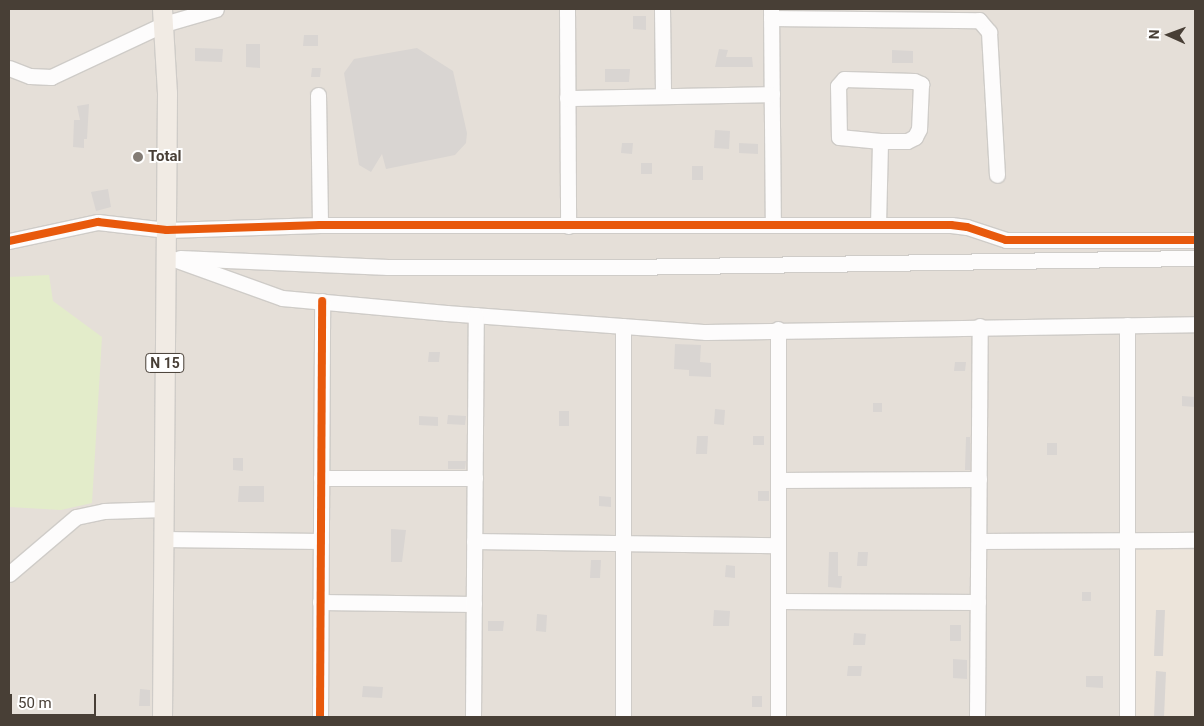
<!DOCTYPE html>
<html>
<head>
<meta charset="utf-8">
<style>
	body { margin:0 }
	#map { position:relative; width:1204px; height:726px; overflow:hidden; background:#f1eeeb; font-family:Roboto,sans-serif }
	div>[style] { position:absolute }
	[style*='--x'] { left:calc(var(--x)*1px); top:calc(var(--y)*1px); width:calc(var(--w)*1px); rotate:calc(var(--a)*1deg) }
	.residential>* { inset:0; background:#e5dfd8 }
	.education>* { inset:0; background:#ece4da }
	.green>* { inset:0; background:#e3ecca }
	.building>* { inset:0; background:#d9d5d2 }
	.roads { filter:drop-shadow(1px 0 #cfccc8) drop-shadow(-1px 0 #cfccc8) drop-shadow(0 1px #cfccc8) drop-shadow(0 -1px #cfccc8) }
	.minor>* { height:15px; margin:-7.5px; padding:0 7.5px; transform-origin:7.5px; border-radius:7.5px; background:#fdfcfc }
	.major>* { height:19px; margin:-9.5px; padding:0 9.5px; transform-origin:9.5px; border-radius:9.5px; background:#f1ebe4 }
	.cycleway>* { height:8px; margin:-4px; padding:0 4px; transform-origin:4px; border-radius:4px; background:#e8590c }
	.dots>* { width:14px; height:14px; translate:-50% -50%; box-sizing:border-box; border:2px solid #fff; border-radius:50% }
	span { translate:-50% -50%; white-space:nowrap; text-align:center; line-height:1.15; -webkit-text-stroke:4px #fff; paint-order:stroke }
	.shield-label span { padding:1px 4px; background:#fff; border:1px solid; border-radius:4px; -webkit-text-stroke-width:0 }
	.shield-label { font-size:14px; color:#483f36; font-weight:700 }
	.poi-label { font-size:15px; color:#483f36; font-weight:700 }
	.left { translate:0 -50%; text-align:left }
	.frame { position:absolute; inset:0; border:10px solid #483f36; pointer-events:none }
	.north { position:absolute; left:1144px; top:10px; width:50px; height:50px; -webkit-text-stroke:4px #fff; paint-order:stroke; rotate:272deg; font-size:14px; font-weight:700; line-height:20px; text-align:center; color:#483f36 }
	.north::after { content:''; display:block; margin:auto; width:18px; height:22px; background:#483f36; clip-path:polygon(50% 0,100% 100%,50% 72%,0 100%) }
	.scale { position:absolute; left:10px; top:694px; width:86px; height:22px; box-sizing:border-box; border:2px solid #483f36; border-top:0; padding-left:6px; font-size:15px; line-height:18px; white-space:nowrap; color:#483f36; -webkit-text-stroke:4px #fff; paint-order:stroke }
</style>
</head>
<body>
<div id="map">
	<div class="residential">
		<div style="clip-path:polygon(9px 9px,1195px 9px,1195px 717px,9px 717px)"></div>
	</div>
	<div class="education">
		<div style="clip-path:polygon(1136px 550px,1195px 550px,1195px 717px,1136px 717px)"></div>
	</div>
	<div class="green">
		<div style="clip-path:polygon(49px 275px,53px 301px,102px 337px,92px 503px,61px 510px,9px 507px,9px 277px)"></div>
	</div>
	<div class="building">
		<div style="clip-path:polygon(633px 16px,646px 16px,646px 30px,633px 29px)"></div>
		<div style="clip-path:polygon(304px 35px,318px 35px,318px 46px,303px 46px)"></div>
		<div style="clip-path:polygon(246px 44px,260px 44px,260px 68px,246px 67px)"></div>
		<div style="clip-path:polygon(195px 48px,223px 49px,222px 62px,195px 61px)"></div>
		<div style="clip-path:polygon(417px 48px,453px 71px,467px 133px,466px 143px,455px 155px,386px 169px,382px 154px,371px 172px,359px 165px,344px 73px,354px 59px)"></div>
		<div style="clip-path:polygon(719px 49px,728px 50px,726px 57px,752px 57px,753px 67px,715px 67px)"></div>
		<div style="clip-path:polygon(892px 50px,913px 51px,913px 63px,892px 63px)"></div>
		<div style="clip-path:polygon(312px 68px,321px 68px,320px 77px,311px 77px)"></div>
		<div style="clip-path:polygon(605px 69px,630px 69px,629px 82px,605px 82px)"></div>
		<div style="clip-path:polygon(89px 104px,87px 139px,84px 139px,84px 148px,73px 147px,74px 120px,80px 120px,77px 106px)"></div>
		<div style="clip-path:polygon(715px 130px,730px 131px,729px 149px,714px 148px)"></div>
		<div style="clip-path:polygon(622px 143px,633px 143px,632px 154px,621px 153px)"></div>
		<div style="clip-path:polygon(739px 143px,758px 144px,758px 154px,739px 153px)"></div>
		<div style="clip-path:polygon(641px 163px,652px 163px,652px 174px,641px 174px)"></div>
		<div style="clip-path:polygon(692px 166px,703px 166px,703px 180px,692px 180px)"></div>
		<div style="clip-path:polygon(108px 189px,111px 207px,96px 211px,91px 192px)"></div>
		<div style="clip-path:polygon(675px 344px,701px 345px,700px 362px,711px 363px,711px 377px,689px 376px,689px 370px,674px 369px)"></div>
		<div style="clip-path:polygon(429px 352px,440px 352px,439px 362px,428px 362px)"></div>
		<div style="clip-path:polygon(955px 362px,966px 362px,965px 371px,954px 371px)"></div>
		<div style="clip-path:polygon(1182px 396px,1195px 397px,1195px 407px,1182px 406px)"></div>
		<div style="clip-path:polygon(873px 403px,882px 403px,882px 412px,873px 412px)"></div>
		<div style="clip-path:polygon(715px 409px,725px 410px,724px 425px,714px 424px)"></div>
		<div style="clip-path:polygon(559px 411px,569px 411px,569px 426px,559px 426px)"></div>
		<div style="clip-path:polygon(448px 415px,466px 416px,465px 425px,447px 424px)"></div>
		<div style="clip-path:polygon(419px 416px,438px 417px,438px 426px,419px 425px)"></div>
		<div style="clip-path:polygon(697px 436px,708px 436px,707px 454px,696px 454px)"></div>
		<div style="clip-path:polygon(753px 436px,764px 436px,764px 445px,753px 445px)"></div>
		<div style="clip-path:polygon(966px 437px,970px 437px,970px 470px,965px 470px)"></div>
		<div style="clip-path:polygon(1047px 443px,1057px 443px,1057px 455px,1047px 455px)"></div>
		<div style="clip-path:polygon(233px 458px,243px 458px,243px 471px,233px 470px)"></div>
		<div style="clip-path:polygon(448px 461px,466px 461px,465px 469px,448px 469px)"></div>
		<div style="clip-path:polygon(239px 486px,264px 486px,264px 502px,238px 502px)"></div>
		<div style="clip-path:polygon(758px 491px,769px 491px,769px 501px,758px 501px)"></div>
		<div style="clip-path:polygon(599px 496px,611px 497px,611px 507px,599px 506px)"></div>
		<div style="clip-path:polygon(391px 529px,406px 530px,402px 562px,391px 562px)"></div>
		<div style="clip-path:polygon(829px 552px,838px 552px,838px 576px,842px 576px,841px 588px,828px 587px)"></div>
		<div style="clip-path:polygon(858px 552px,868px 552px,867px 566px,857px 566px)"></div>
		<div style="clip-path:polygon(591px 560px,601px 560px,600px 578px,590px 578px)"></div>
		<div style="clip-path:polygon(726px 565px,735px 566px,735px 578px,725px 577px)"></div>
		<div style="clip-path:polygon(1082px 592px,1091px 592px,1091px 601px,1082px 601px)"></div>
		<div style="clip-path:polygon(714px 610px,730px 611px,729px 626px,713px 626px)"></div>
		<div style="clip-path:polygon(1156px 610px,1165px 610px,1163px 656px,1154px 656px)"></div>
		<div style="clip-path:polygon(537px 614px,547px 615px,546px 632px,536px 631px)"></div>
		<div style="clip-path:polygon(488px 621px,504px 621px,503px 631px,488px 631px)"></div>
		<div style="clip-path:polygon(950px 625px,961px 625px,961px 641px,950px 641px)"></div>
		<div style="clip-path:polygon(854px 633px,866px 634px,865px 645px,853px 645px)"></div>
		<div style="clip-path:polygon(953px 659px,967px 660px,967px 679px,953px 678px)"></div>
		<div style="clip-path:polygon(848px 666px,862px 666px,861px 676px,847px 676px)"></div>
		<div style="clip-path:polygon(1156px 671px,1166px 672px,1164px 717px,1154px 717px)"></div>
		<div style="clip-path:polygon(1086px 676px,1103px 676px,1103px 688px,1086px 687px)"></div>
		<div style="clip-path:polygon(363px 686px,383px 687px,382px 698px,362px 697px)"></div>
		<div style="clip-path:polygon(140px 689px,150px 690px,150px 706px,139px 706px)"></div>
		<div style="clip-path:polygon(752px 696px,762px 696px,762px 707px,752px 707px)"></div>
	</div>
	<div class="roads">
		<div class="minor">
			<div style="--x:567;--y:9;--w:217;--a:89.7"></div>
			<div style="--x:662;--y:9;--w:87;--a:89.3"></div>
			<div style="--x:771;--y:9;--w:214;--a:89.5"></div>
			<div style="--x:771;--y:18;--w:208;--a:0.6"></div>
			<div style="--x:979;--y:20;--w:16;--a:50"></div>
			<div style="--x:989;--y:32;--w:143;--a:86.8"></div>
			<div style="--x:9;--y:68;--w:22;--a:21"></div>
			<div style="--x:30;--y:76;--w:21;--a:3"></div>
			<div style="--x:51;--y:77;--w:125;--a:-25.1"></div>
			<div style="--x:164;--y:24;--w:54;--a:-16.1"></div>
			<div style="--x:318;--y:95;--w:130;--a:89.1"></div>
			<div style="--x:567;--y:98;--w:205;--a:-1.1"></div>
			<div style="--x:878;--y:225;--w:84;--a:-88.6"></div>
			<div style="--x:880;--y:141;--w:41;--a:-174.4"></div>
			<div style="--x:839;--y:137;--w:51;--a:-91.1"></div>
			<div style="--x:838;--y:86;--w:9;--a:-49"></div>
			<div style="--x:844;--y:79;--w:70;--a:1.6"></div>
			<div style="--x:914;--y:81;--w:8;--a:23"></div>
			<div style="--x:921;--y:84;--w:45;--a:92.5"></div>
			<div style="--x:919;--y:129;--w:9;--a:117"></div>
			<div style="--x:915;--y:137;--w:9;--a:153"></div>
			<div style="--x:907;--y:141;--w:27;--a:180"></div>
			<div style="--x:9;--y:241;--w:91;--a:-12.1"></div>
			<div style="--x:98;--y:222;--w:69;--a:6.6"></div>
			<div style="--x:167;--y:230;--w:153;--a:-1.9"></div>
			<div style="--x:320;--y:225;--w:631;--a:0"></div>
			<div style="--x:951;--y:225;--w:16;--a:7"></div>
			<div style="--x:967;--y:227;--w:41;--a:18.4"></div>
			<div style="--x:1006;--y:240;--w:189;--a:0"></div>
			<div style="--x:171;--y:258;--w:118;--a:19.8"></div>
			<div style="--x:282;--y:298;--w:165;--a:5.2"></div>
			<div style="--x:446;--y:313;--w:261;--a:4.2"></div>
			<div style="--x:706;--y:332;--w:489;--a:-0.9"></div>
			<div style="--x:180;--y:258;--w:208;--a:2.5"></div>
			<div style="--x:388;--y:267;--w:238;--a:0"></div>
			<div style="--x:626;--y:267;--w:569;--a:-0.91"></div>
			<div style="--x:1127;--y:325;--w:392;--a:90"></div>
			<div style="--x:321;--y:478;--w:154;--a:0"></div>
			<div style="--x:778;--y:480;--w:201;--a:-0.3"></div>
			<div style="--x:163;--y:539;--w:158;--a:0.7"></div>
			<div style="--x:474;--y:541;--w:304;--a:0.8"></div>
			<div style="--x:979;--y:541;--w:216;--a:-0.3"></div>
			<div style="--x:9;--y:574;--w:88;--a:-40.4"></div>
			<div style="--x:76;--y:517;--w:29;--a:-12"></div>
			<div style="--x:104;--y:511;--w:60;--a:-1.9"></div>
			<div style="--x:778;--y:601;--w:200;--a:0.3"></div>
			<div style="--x:320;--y:602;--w:154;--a:0.7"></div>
			<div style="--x:320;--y:717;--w:416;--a:-89.7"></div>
			<div style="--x:473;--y:717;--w:402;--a:-89.6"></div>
			<div style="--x:623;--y:717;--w:391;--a:-90"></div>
			<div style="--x:778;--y:717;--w:388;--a:-90"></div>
			<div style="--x:977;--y:717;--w:391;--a:-89.6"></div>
		</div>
		<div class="major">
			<div style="--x:162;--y:717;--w:624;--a:-89.54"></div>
			<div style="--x:167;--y:93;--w:84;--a:-93.4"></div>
		</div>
	</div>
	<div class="cycleway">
		<div style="--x:9;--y:241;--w:91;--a:-12.1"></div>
		<div style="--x:98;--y:222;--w:69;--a:6.6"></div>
		<div style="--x:167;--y:230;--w:153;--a:-1.9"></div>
		<div style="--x:320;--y:225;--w:631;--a:0"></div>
		<div style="--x:951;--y:225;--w:16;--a:7"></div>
		<div style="--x:967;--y:227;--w:41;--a:18.4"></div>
		<div style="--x:1006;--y:240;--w:189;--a:0"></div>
		<div style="--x:320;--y:717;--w:416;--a:-89.7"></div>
	</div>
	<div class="dots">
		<div style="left:138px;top:157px;background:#837c75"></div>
	</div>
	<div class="shield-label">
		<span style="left:165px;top:363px">N 15</span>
	</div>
	<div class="poi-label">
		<span class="left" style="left:148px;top:157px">Total</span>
	</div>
	<div class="frame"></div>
	<div class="north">N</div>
	<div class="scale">50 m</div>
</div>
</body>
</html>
